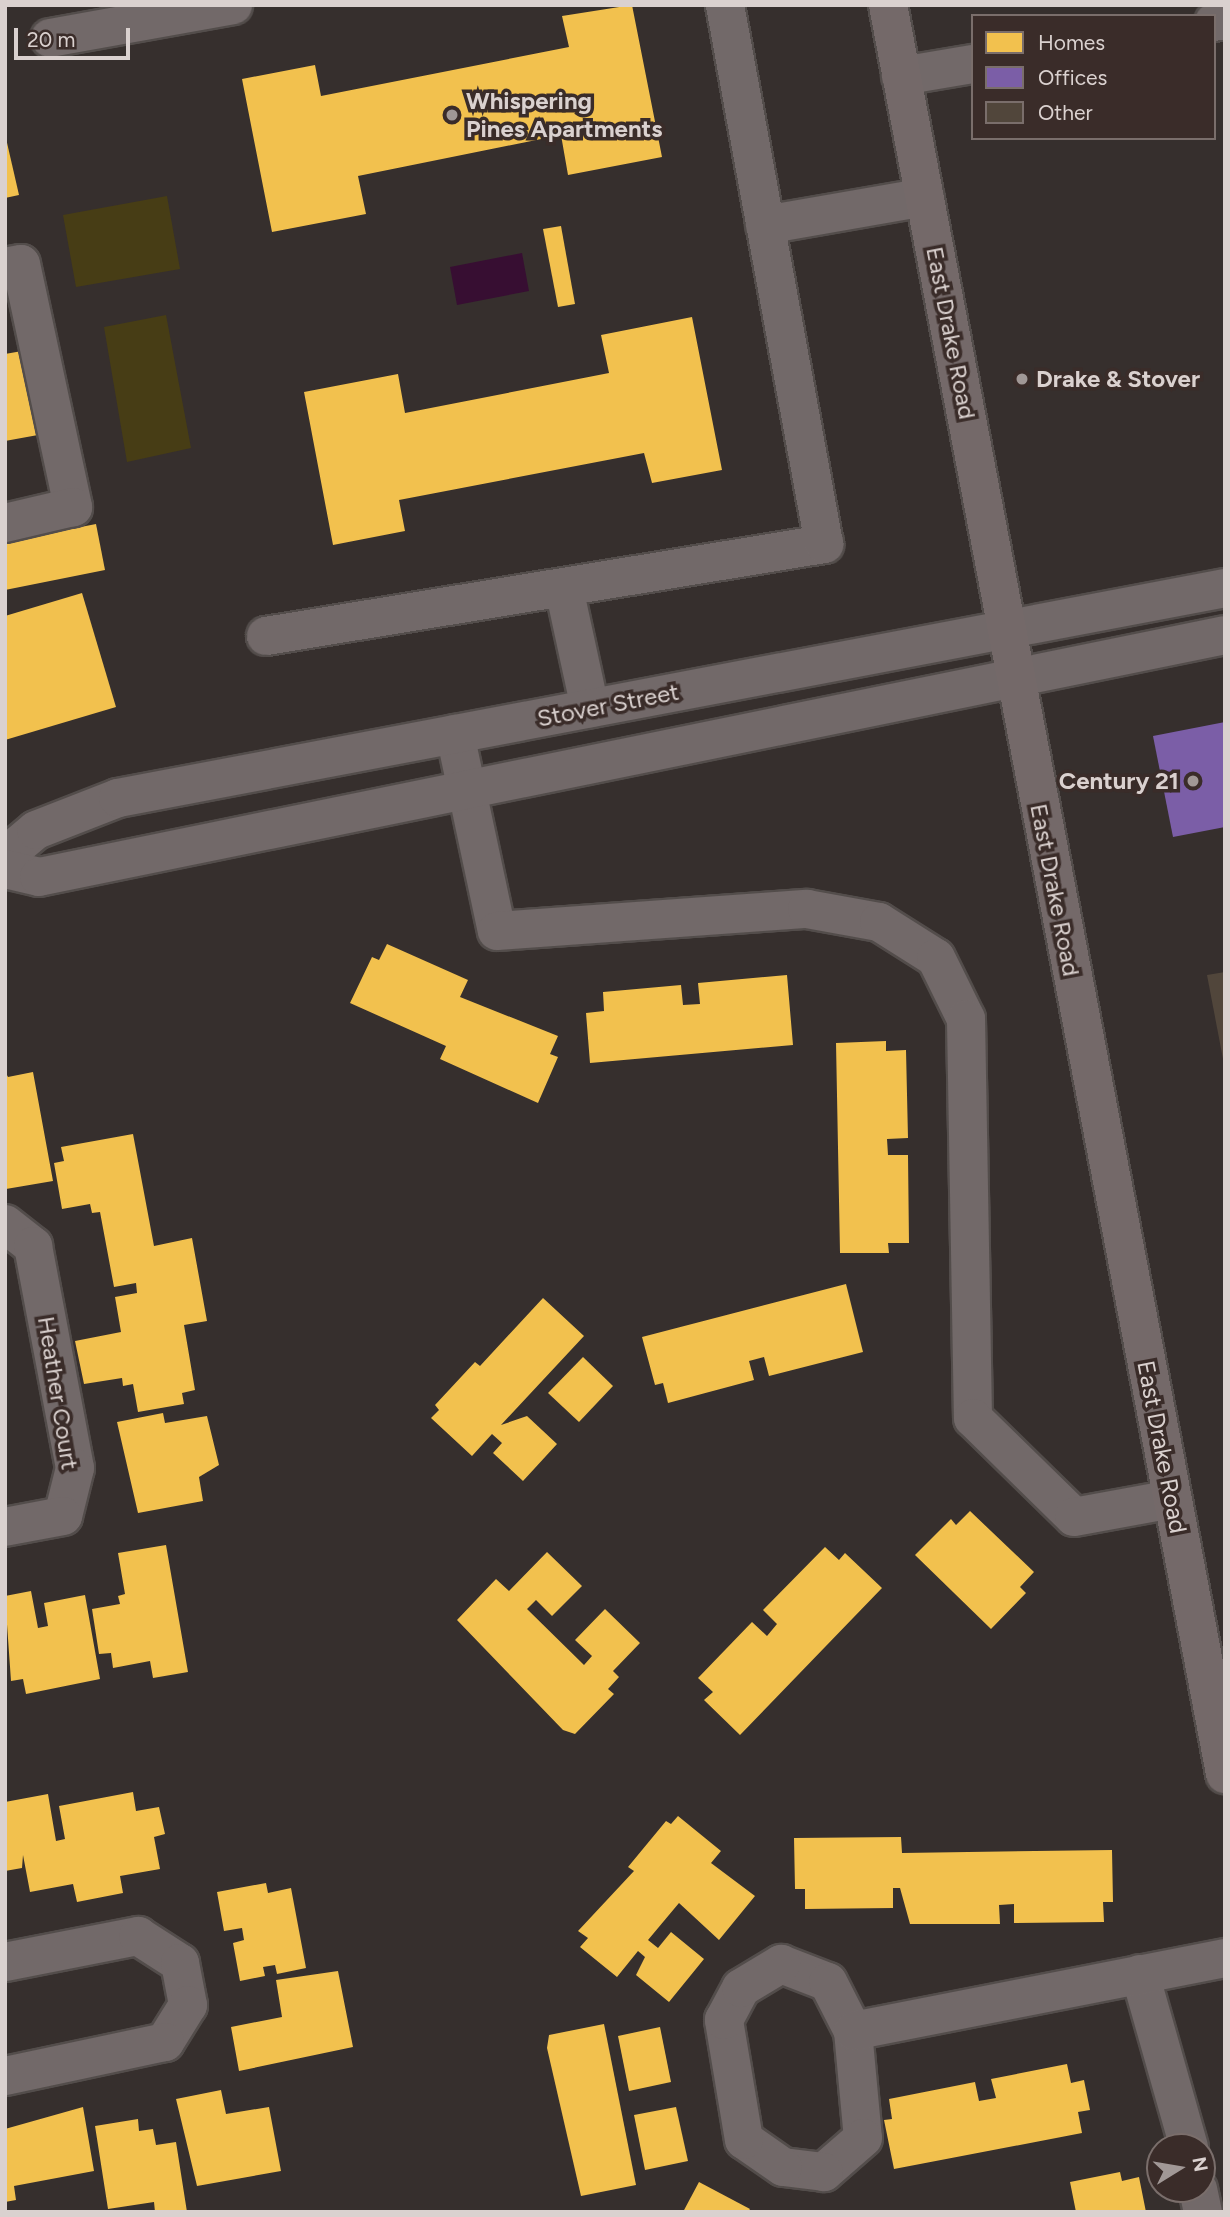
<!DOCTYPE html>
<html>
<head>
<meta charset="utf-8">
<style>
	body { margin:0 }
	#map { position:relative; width:1230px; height:2217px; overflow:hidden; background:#362f2d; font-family:Figtree,sans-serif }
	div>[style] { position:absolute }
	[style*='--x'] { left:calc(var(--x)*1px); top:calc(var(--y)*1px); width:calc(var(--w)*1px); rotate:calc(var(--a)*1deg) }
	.green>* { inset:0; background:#473d15 }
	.water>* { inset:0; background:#370e32 }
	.homes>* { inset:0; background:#f2c14e }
	.offices>* { inset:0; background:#7b5ea7 }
	.building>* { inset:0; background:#51463b }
	.roads { filter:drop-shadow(2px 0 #534d4b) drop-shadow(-2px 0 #534d4b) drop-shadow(0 2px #534d4b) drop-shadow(0 -2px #534d4b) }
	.minor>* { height:38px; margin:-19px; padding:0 19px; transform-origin:19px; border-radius:19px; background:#726969 }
	.major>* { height:38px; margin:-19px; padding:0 19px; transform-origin:19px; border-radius:19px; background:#746969 }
	.dots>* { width:19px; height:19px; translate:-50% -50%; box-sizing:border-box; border:4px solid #3a2c29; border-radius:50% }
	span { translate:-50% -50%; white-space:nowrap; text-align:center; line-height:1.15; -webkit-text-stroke:7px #3a2c29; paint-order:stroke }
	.poi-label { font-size:24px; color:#dad1cf; font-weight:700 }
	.left { translate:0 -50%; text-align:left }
	.right { translate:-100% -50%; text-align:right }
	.street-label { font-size:24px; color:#dad1cf }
	.frame { position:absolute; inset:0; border:7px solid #dad1cf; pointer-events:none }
	.legend { position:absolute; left:971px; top:14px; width:245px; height:126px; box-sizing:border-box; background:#3a2c29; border:2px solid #7a6e6b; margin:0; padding:9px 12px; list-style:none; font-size:21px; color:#dad1cf }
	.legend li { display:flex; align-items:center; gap:14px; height:35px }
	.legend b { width:35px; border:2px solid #7a6e6b }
	.north { position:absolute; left:1146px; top:2133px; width:70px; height:70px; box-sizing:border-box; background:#3a2c29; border:2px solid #7a6e6b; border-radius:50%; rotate:79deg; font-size:19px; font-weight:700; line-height:28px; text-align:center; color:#dad1cf }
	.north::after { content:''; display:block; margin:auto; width:24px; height:32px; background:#a19896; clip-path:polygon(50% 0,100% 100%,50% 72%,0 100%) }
	.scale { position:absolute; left:14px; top:28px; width:116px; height:32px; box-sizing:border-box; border:4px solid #dad1cf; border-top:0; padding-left:9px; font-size:21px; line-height:24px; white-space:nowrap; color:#dad1cf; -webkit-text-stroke:5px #3a2c29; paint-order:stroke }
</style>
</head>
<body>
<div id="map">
	<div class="green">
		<div style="clip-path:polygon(167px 196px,180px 269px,76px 287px,63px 215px)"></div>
		<div style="clip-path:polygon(166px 315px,191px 448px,127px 462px,104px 327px)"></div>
	</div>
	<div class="water">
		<div style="clip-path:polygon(522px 253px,529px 291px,457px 305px,450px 267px)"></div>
	</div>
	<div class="homes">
		<div style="clip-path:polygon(632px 5px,662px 157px,568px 175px,561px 135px,358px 176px,366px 214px,272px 232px,242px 79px,315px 65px,321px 96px,569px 47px,562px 16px)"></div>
		<div style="clip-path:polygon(5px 134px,19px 195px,5px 198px)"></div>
		<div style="clip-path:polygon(561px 226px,575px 304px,558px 307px,543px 229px)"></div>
		<div style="clip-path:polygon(692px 317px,722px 470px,652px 483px,644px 453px,399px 500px,405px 531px,333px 545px,304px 392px,398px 374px,405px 413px,609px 373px,601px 335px)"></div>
		<div style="clip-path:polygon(22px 351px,38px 435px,5px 441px,5px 354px)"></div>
		<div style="clip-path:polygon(96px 524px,105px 570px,5px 590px,5px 542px)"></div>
		<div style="clip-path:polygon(82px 593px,116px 707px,5px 740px,5px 616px)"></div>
		<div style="clip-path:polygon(387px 944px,468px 980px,460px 997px,558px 1036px,550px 1054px,558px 1057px,538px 1103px,440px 1059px,446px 1046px,350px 1003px,372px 957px,379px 960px)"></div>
		<div style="clip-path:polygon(787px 975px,793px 1045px,590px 1063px,586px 1013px,604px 1011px,603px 992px,681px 985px,683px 1005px,700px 1004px,698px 983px)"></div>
		<div style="clip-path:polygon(886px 1041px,886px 1051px,906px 1050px,908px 1138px,887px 1139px,888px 1155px,908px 1155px,909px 1243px,888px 1243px,889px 1253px,840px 1253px,836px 1043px)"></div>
		<div style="clip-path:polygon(5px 1071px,8px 1077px,33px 1072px,53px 1181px,6px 1189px)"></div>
		<div style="clip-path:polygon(133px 1134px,154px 1246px,192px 1238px,207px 1321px,184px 1325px,195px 1390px,182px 1393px,184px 1404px,138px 1412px,133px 1384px,123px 1386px,122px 1378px,84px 1384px,75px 1341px,121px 1332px,115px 1297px,137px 1293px,136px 1283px,114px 1287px,100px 1212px,92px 1213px,90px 1204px,62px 1209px,54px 1163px,64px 1161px,61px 1147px)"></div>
		<div style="clip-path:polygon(846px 1284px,863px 1352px,769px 1376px,764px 1357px,749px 1361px,754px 1380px,668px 1403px,663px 1383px,655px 1385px,642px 1337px)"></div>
		<div style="clip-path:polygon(543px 1298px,584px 1336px,501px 1425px,527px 1416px,557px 1444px,523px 1481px,493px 1453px,502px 1443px,492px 1434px,472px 1456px,431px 1418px,439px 1410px,435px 1405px,475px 1362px,480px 1366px)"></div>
		<div style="clip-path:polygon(583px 1357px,613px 1386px,579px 1422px,548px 1393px)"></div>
		<div style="clip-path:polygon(163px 1413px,165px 1423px,207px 1416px,219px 1465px,199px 1477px,203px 1501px,138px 1513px,117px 1422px)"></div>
		<div style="clip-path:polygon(970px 1511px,1034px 1572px,1020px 1587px,1026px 1593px,991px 1629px,915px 1555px,951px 1519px,956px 1525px)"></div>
		<div style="clip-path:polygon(166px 1545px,188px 1672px,153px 1678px,150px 1661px,113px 1668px,111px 1653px,99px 1654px,92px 1609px,120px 1604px,118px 1596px,125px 1594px,118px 1553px)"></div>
		<div style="clip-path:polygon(825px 1547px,839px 1560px,845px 1553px,882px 1588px,740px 1735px,704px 1700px,713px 1692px,698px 1678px,752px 1622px,767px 1636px,777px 1624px,763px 1610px)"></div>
		<div style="clip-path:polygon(547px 1552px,582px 1586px,552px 1616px,536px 1600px,527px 1609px,584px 1665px,592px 1656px,575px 1640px,605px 1609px,640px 1643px,613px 1671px,619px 1677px,608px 1689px,614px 1694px,575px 1734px,563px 1730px,457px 1620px,496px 1579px,509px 1591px)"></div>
		<div style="clip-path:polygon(31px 1591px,38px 1628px,48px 1626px,44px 1603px,85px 1595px,100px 1679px,26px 1694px,23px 1679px,11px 1681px,5px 1596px)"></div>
		<div style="clip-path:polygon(133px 1792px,136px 1811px,159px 1807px,165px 1834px,154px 1837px,160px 1869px,120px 1876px,123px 1893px,77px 1902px,73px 1884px,30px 1892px,23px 1855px,22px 1868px,5px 1871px,5px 1802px,48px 1794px,56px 1841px,65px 1839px,59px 1806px)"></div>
		<div style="clip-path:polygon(678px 1816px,721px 1851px,711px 1863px,755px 1896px,719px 1940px,679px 1903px,648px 1940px,658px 1948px,671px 1932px,704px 1959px,669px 2002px,636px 1975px,645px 1957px,638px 1951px,617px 1977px,580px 1947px,588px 1938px,578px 1931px,634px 1871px,628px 1867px,666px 1821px,671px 1824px)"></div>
		<div style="clip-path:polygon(901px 1837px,902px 1853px,1112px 1850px,1113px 1902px,1103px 1902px,1104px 1922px,1014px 1923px,1014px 1904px,999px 1905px,1000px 1924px,910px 1924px,900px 1888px,893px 1888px,893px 1908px,805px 1909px,805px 1889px,795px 1889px,794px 1838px)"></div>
		<div style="clip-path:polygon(266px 1883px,268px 1893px,291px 1888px,306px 1968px,277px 1974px,275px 1965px,263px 1967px,265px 1976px,240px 1981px,233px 1943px,244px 1940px,242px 1928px,224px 1931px,217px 1892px)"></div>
		<div style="clip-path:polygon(338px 1971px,353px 2047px,239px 2071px,231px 2027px,282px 2017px,276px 1980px)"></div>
		<div style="clip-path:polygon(604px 2024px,636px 2185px,581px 2196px,547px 2048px,549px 2035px)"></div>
		<div style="clip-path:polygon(660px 2027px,671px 2082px,629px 2091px,618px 2036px)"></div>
		<div style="clip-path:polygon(1067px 2064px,1071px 2083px,1084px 2080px,1090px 2110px,1078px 2112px,1082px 2133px,894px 2169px,884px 2120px,892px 2119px,889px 2099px,975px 2082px,979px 2101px,996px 2098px,991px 2079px)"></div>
		<div style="clip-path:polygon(221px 2090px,226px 2114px,269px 2107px,281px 2171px,197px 2186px,176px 2099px)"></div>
		<div style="clip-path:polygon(83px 2107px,94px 2171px,14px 2186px,16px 2200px,5px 2202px,5px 2129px)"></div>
		<div style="clip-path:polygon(676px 2107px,688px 2161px,645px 2170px,634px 2115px)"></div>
		<div style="clip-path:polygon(138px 2119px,139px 2131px,153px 2129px,156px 2145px,176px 2142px,187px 2212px,155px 2212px,154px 2202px,108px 2209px,95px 2126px)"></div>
		<div style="clip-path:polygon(1120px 2172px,1122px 2181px,1139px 2177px,1146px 2212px,1076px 2212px,1070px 2182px)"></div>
		<div style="clip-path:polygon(699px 2182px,750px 2209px,748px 2212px,683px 2212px)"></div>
	</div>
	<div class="offices">
		<div style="clip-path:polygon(1225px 722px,1225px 827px,1173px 837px,1153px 736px)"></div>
	</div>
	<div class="building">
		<div style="clip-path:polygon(1225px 972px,1225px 1059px,1223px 1059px,1207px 975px)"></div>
	</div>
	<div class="roads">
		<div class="minor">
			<div style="--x:1214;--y:22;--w:11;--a:-10"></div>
			<div style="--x:50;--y:38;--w:186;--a:-10.2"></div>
			<div style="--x:901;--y:76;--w:73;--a:-9.5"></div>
			<div style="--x:765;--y:225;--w:162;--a:-9.9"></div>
			<div style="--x:5;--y:267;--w:16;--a:-11"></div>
			<div style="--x:21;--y:264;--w:249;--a:77.9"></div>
			<div style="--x:73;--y:507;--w:70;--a:166.8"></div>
			<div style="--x:564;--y:588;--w:123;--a:77.8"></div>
			<div style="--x:266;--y:636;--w:566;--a:-9.36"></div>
			<div style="--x:824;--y:544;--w:548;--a:-100.41"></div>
			<div style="--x:455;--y:734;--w:201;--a:78"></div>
			<div style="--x:497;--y:931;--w:311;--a:-4.1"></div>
			<div style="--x:807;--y:909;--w:73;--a:10.2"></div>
			<div style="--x:879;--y:922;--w:67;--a:32.3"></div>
			<div style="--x:936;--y:958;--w:68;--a:63.8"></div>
			<div style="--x:966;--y:1019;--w:399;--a:89"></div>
			<div style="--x:973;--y:1418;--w:141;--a:44.4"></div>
			<div style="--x:1074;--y:1517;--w:100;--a:-10.4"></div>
			<div style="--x:5;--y:856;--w:40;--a:-40"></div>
			<div style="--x:36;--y:830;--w:88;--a:-21.3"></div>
			<div style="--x:118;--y:798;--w:1127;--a:-10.74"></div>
			<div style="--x:5;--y:869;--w:35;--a:13"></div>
			<div style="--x:39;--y:877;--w:1210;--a:-11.53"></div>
			<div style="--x:5;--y:1224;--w:36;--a:38"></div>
			<div style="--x:33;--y:1246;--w:226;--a:79.3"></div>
			<div style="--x:75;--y:1468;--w:49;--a:104"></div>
			<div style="--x:63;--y:1516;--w:59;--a:169.3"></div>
			<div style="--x:5;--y:1962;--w:136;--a:-11.1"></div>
			<div style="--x:138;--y:1936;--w:50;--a:32.7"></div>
			<div style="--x:180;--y:1963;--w:43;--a:79.2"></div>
			<div style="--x:188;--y:2005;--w:44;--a:121.9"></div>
			<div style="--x:165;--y:2042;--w:164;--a:168"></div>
			<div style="--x:781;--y:1964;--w:50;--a:21"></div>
			<div style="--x:828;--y:1982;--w:55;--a:63"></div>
			<div style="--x:853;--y:2031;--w:107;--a:84.7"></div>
			<div style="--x:863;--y:2138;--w:52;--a:138.9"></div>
			<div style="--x:824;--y:2172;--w:41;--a:-173"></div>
			<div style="--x:783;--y:2167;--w:47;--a:-145.3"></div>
			<div style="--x:744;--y:2140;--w:122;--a:-99.5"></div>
			<div style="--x:724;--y:2020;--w:36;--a:-62"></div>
			<div style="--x:741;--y:1988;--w:47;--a:-31"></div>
			<div style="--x:1140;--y:1974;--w:180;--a:74.2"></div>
			<div style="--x:853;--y:2031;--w:379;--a:-11.1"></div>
			<div style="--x:1198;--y:2189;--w:24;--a:78"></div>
		</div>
		<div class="major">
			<div style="--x:888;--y:5;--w:1801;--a:79.21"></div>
		</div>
	</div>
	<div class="dots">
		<div style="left:452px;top:115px;background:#a19896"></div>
		<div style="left:1022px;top:379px;background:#a19896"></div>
		<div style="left:1193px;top:781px;background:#a19896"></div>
	</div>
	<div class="poi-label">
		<span class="left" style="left:466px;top:115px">Whispering<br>Pines Apartments</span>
		<span class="left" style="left:1036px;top:379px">Drake &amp; Stover</span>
		<span class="right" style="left:1179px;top:781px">Century 21</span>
	</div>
	<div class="street-label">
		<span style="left:951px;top:333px;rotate:79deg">East Drake Road</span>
		<span style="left:608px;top:705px;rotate:-11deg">Stover Street</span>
		<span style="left:1055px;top:890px;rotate:79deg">East Drake Road</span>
		<span style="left:58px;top:1393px;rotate:81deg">Heather Court</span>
		<span style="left:1162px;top:1447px;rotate:79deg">East Drake Road</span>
	</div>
	<div class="frame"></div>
	<ul class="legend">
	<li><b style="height:19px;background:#f2c14e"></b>Homes</li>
	<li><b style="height:19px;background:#7b5ea7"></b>Offices</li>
	<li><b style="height:19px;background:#51463b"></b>Other</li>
	</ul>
	<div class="north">N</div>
	<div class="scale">20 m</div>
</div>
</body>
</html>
